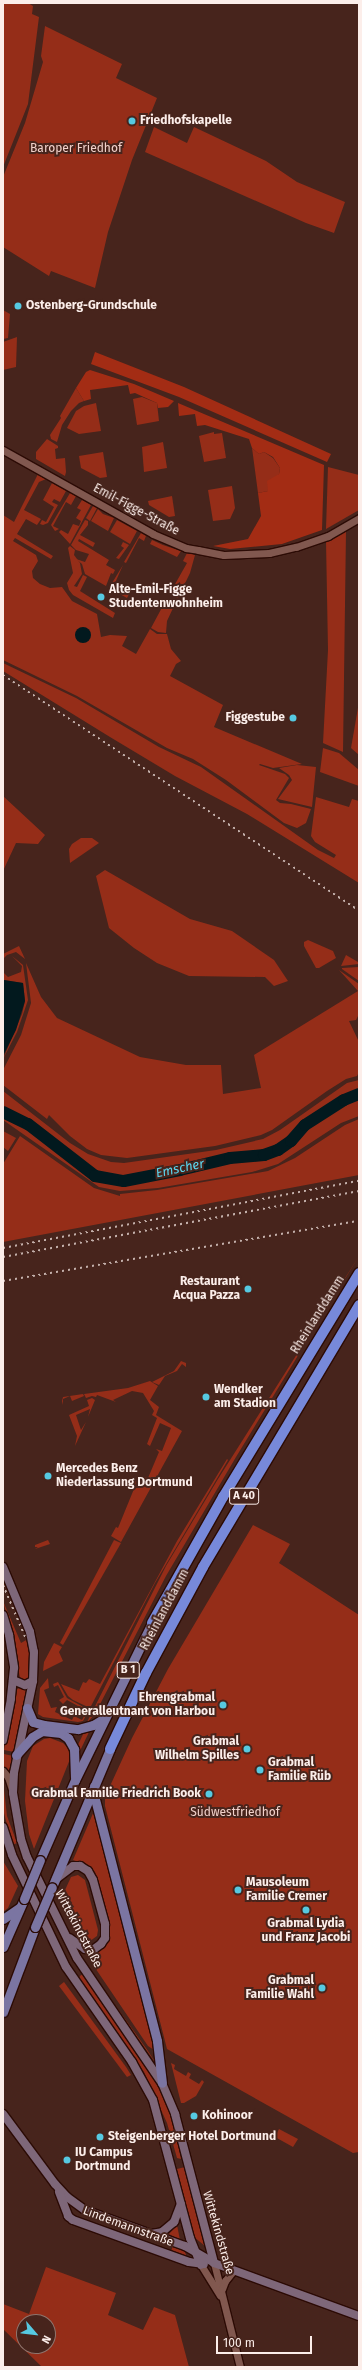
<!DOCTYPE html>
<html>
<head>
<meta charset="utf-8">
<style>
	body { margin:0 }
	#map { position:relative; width:362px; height:2370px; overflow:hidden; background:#47241c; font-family:"Fira Sans",sans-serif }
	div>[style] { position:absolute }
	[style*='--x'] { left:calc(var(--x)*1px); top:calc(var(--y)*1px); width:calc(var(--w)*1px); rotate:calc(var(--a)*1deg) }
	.green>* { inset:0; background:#952d18 }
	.forest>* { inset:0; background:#a32c14 }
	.water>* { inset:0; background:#02191e }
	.round { border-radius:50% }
	.river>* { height:12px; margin:-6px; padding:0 6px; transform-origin:6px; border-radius:6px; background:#02191e }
	.roads { filter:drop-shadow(1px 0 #2c0b05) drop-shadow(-1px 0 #2c0b05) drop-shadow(0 1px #2c0b05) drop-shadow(0 -1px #2c0b05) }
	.tertiary>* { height:7px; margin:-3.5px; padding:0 3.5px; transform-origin:3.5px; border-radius:3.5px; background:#81584f }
	.secondary>* { height:8px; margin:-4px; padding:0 4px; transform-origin:4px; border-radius:4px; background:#7e6779 }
	.primary>* { height:9px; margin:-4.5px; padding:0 4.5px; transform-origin:4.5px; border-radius:4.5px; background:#7b75a2 }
	.motorway>* { height:10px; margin:-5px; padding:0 5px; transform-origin:5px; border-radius:5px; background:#7789da }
	.rail>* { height:2px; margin-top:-1px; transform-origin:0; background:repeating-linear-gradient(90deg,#c3afaa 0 2px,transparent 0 6px) }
	.bridges { filter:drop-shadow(1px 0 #2c0b05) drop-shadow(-1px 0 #2c0b05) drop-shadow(0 1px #2c0b05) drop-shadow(0 -1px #2c0b05) }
	.primary-bridge>* { height:9px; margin:-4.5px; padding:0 4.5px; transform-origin:4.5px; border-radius:4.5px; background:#7b75a2 }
	.dots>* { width:11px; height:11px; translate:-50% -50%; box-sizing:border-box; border:2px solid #47241c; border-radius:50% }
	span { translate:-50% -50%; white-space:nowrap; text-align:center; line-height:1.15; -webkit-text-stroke:4px #47241c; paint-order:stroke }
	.shield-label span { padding:1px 3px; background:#47241c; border:1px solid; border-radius:3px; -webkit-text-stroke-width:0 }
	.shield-label { font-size:11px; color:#fceeea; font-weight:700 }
	.poi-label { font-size:12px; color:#fceeea; font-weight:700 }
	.left { translate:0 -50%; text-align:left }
	.right { translate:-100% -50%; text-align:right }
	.park-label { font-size:12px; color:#f3d2cb }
	.street-label { font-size:12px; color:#fceeea }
	.water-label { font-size:13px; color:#5bd6ef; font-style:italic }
	.frame { position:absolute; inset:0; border:4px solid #fceeea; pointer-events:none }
	.north { position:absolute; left:16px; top:2314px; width:40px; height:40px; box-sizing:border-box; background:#47241c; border:1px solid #8f756e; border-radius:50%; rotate:118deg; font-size:11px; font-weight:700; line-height:16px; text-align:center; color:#fceeea }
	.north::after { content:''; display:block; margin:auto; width:14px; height:18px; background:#56c9e1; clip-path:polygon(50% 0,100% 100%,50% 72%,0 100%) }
	.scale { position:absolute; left:216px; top:2336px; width:96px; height:18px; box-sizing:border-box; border:2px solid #fceeea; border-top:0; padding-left:5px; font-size:12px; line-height:14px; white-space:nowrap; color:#fceeea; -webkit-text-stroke:3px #47241c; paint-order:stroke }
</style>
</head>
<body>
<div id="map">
	<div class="green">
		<div style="clip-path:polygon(3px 3px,28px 3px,33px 6px,32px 14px,39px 17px,28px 104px,3px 167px)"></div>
		<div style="clip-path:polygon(45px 26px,122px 64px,116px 78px,157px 98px,132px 160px,108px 232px,95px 288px,51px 271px,49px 276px,3px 247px,3px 177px,25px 123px,43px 62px,41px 56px)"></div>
		<div style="clip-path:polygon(154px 127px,187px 143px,194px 127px,266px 161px,297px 182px,345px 202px,334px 233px,306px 223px,145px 152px)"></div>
		<div style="clip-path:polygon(3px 310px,10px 314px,8px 338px,3px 339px)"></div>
		<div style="clip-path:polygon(17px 337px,16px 367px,3px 370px,3px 342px)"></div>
		<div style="clip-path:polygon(76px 388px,84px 401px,79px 403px,71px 411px,62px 425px,57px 442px,51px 439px,50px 435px,61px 418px,60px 416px)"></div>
		<div style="clip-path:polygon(142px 397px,157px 403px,159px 421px,137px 425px,133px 399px)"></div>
		<div style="clip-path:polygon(96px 403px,101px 431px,79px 434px,67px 428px,76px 411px,84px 406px)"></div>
		<div style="clip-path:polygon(214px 432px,214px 434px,222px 433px,226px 458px,204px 462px,199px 436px)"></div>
		<div style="clip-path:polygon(47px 439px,58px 446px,58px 448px,55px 449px,56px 459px,65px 458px,66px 472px,65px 476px,36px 459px,36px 452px)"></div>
		<div style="clip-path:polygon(163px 442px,167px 468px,144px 472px,142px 447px)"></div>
		<div style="clip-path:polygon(252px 448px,259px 454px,264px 452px,273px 458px,280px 468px,279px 474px,268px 491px,258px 493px)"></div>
		<div style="clip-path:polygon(103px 452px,107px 477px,100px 478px,81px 468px,79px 456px)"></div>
		<div style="clip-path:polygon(328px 467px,359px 475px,359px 510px,326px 529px)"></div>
		<div style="clip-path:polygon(38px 474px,46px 479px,39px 482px,24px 510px,41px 519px,37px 525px,26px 519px,17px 534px,53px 556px,51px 559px,15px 538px,13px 541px,36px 555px,38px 561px,32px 571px,33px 578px,40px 584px,50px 588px,62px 587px,72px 601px,97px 614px,101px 637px,110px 635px,127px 636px,122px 646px,136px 654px,150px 629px,157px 634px,167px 634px,171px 649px,181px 661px,176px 664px,170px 676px,223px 705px,214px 727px,302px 764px,273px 768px,260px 764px,259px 765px,285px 774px,289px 778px,276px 800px,280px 803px,291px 804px,311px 809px,306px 823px,297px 828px,284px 823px,226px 780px,193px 759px,167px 748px,77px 696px,3px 660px,3px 515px,14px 522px)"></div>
		<div style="clip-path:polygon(52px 483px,66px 491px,60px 502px,54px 499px,52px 502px,58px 505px,48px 523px,43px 525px,40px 524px,42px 520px,46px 522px,54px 507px,43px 500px)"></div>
		<div style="clip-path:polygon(232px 486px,235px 508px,230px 519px,213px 521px,208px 490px)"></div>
		<div style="clip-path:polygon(70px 493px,76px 496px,71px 505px,66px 502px,53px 526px,59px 529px,55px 531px,51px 525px)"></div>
		<div style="clip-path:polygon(172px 496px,175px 516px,169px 517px,149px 505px,148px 501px)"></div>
		<div style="clip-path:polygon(82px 500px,91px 505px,70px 544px,59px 532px,61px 530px,68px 534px,73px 524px,79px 526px,81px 521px,76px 518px,81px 510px,77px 508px)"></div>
		<div style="clip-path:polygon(93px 506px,97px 508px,90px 521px,86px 518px)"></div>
		<div style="clip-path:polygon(98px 509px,103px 514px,114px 518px,108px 531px,91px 521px)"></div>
		<div style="clip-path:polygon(85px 520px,88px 521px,88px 525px,80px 535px,95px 543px,93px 547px,79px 539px,78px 541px,109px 560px,106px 565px,115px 570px,113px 574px,111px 573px,106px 586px,85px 574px,82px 564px,76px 559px,85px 562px,89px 554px,76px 550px,71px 545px)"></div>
		<div style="clip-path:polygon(117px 520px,137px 531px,130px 544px,110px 532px)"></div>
		<div style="clip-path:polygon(346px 531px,343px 752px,323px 743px,328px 650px,326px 541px)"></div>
		<div style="clip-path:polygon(141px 533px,146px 536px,144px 541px,139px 538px,126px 563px,124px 562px)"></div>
		<div style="clip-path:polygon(152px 540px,163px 545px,181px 551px,177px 557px,150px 544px)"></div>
		<div style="clip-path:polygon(123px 542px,129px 545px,119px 559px,116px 558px,124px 548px,121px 546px)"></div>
		<div style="clip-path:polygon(70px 546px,75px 550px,74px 555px,80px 563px,82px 574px,74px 586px,77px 587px,83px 575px,87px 577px,80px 591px,115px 613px,113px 618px,73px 595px,69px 590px,67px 583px,73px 573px,68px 548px)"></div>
		<div style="clip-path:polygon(187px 553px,195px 555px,190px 573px,176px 602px,174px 602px,172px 601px,178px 594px,170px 593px,187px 563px,183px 561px)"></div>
		<div style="clip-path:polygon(123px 565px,115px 583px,130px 592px,127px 598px,109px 588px)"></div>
		<div style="clip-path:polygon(166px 600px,174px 606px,167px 621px,166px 633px,158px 632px,151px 628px)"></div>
		<div style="clip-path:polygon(3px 663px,76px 698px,159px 747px,201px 767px,318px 850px,334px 858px,336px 855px,315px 842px,311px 836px,316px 797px,349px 807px,352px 799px,359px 801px,359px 883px,247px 814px,175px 776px,110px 737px,3px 671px)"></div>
		<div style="clip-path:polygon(359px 702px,359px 755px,351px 748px)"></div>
		<div style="clip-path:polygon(323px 748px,339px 753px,359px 770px,359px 786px,320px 772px)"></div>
		<div style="clip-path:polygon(297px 765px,316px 767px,312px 807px,278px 799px,292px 780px,289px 775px,279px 768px)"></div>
		<div style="clip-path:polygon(3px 796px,45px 835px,38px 844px,16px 843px,3px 871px)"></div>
		<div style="clip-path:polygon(81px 838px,92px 838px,99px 843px,70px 863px,69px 849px,72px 844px)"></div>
		<div style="clip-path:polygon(105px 870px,190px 919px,232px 931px,274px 960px,288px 981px,274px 986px,265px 977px,189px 976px,157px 963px,134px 948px,109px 928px,96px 876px)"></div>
		<div style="clip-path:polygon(308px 940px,333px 951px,336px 958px,319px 968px,316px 968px,304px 946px,304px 942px)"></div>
		<div style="clip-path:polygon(19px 946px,25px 959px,16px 952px,7px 955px,3px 959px,3px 954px)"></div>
		<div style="clip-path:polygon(346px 955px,358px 962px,359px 964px,341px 966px)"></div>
		<div style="clip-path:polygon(12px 956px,23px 965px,28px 1000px,17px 1032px,3px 1059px,22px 1014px,25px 1001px,23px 983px,3px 980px,3px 972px,8px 977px,21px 972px,22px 966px)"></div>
		<div style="clip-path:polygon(26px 963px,41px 997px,57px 1018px,140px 1057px,186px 1065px,221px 1065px,223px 1094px,261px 1088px,254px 1055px,358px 991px,339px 970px,359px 984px,359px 1014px,356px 1020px,349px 1021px,359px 1042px,359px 1072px,357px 1076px,346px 1079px,327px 1091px,272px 1130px,261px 1135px,215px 1146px,127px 1158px,101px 1155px,87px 1149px,70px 1136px,49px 1115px,47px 1119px,3px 1085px,3px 1070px,21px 1035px,31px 1003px)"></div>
		<div style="clip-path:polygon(359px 967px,359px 981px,342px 969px,342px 968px)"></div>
		<div style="clip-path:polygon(359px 1080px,359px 1116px,341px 1123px,278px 1164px,252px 1172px,158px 1188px,120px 1191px,99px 1187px,3px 1120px,3px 1091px,70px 1143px,88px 1154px,111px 1162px,124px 1163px,216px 1150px,263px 1139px,280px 1130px,347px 1083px)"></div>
		<div style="clip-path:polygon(359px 1119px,359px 1175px,3px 1242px,3px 1164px,20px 1136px,94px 1188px,120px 1196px,120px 1194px,157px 1190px,268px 1171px,295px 1158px,345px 1125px)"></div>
		<div style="clip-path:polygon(3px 1131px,16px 1138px,8px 1151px,3px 1147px)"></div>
		<div style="clip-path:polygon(359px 1256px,236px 1457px,166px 1576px,95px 1714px,86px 1724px,166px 1566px,218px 1479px)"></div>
		<div style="clip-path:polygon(181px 1361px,186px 1363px,186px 1367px,182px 1364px,177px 1371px,165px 1376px,159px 1385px,152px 1382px,174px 1371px)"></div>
		<div style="clip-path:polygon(150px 1381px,158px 1386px,150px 1400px,159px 1407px,156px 1415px,182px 1431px,121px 1542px,111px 1536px,116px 1527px,118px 1528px,136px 1484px,132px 1482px,133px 1480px,138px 1482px,144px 1477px,148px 1478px,159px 1452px,156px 1449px,162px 1451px,171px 1428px,160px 1423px,150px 1446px,147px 1444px,157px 1418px,152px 1415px,154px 1411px,143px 1393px,132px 1391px,113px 1400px,116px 1402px,97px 1395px,96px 1397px,92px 1396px,86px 1398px,84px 1394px,128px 1388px)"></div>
		<div style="clip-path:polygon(83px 1394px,84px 1396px,72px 1401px,70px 1396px,63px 1399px,63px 1405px,62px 1401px,63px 1397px)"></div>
		<div style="clip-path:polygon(92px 1398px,95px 1400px,88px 1417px,90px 1409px,76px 1415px,81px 1430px,86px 1422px,75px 1446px,77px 1436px,69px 1415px,89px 1406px,87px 1400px)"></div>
		<div style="clip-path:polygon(227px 1459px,228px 1460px,155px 1583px,90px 1708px,73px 1700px,68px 1696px,61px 1684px,79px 1691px,83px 1682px,86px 1683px,89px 1679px,100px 1684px,177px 1541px)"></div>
		<div style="clip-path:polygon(253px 1525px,290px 1544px,279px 1563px,359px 1615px,359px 2152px,353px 2153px,167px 2049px,105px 1806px,105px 1797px,132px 1738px,168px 1669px)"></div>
		<div style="clip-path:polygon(48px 1540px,50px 1544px,35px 1549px,38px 1547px,35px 1547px,35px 1545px)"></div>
		<div style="clip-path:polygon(114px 1540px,121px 1543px,63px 1645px,60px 1643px)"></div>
		<div style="clip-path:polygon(3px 1575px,28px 1635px,31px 1657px,29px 1679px,25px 1681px,20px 1678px,10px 1627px,3px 1601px,21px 1643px,28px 1639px,3px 1581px)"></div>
		<div style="clip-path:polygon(54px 1643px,62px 1647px,59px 1652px,63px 1661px,43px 1671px,44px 1662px)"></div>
		<div style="clip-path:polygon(48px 1678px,49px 1688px,44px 1690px,51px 1708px,57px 1707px,55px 1712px,72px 1720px,74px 1716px,82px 1720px,87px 1711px,67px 1700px,63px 1704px,59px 1700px,64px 1697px,58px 1685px,54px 1687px,53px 1684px,58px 1682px,67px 1698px,89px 1710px,83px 1721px,78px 1722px,43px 1717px,38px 1714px,40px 1688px)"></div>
		<div style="clip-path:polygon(19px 1688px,25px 1689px,27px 1693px,14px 1752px,4px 1750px,15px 1691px)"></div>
		<div style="clip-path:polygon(85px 1730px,90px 1730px,79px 1753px,77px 1747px)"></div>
		<div style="clip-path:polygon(50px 1738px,63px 1743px,68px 1748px,70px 1759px,34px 1849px,29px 1834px,25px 1801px,27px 1761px,33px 1746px,44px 1739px)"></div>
		<div style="clip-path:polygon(4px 1754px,13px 1756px,9px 1772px,3px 1768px)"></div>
		<div style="clip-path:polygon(3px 1780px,7px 1816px,17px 1843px,12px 1845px,3px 1809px)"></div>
		<div style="clip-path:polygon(94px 1811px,154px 2046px,154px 2050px,148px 2046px,85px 1953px,95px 1953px,104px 1946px,110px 1932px,95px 1872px,87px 1865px,73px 1860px)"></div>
		<div style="clip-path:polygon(3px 1861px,18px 1886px,8px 1908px,3px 1912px)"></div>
		<div style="clip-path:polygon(78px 1875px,85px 1880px,98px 1930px,97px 1936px,90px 1941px,80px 1938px,60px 1901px,71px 1877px)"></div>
		<div style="clip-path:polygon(88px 1967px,148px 2051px,157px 2065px,87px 1968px)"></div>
		<div style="clip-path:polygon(81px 1975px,84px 1975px,136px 2048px,159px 2086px,172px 2116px,181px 2159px,177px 2158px,167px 2123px,144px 2072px,78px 1979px)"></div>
		<div style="clip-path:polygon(64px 1982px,126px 2067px,131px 2075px,127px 2077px,59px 1986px)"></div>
		<div style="clip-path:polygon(171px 2063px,175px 2065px,174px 2069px,186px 2076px,188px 2072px,191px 2074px,189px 2078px,199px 2084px,202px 2080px,204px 2082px,196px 2096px,184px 2103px,181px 2103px)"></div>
		<div style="clip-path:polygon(279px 2129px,298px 2139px,293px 2147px,275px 2137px)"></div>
		<div style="clip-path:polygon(185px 2167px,205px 2246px,194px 2237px,177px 2169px)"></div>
		<div style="clip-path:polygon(177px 2225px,180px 2240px,169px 2234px)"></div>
		<div style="clip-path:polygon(173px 2245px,184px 2249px,187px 2258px,171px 2252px)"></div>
		<div style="clip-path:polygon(evenodd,46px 2267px,116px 2293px,108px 2315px,143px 2330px,154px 2307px,175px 2315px,189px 2367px,42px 2367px,3px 2329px,3px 2304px,29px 2314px,46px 2267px,24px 2322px,48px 2322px,48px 2346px,24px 2346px,24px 2322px)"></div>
	</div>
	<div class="forest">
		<div style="clip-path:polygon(95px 352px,184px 387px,331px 454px,327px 462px,179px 397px,91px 364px)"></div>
		<div style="clip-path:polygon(90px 370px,134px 384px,174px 401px,168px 407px,158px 408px,157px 403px,135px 393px,130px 394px,128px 385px,90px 390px,91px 399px,84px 401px,76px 388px,86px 372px)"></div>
		<div style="clip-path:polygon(178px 403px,324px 465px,322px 530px,282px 544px,230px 549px,213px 546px,248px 539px,261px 516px,258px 493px,268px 491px,267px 481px,279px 474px,280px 468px,273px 457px,264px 452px,259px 454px,252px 448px,249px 439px,205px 425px,197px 426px,195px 414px,179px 416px)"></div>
	</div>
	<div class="water">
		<div class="round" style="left:75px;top:627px;width:16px;height:16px"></div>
		<div style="clip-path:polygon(4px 980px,23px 983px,25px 1001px,16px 1030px,3px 1056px)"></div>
	</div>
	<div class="river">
		<div style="--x:3;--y:1112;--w:28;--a:26"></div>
		<div style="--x:28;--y:1124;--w:85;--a:37.8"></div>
		<div style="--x:95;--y:1176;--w:29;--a:10"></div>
		<div style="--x:124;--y:1181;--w:57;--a:-11.1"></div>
		<div style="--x:180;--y:1170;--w:51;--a:-13.5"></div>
		<div style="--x:230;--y:1158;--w:34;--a:-5"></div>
		<div style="--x:264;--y:1155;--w:15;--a:-20"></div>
		<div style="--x:278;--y:1150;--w:16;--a:-35"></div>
		<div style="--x:291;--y:1141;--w:21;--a:-49"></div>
		<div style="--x:305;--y:1125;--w:46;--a:-32.7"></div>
		<div style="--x:344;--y:1100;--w:16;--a:-22"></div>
	</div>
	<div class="roads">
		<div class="tertiary">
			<div style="--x:3;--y:450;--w:172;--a:29.2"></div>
			<div style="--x:153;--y:534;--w:36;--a:23"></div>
			<div style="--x:186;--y:548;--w:12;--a:9"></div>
			<div style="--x:198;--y:550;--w:26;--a:11"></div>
			<div style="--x:224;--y:555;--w:45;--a:-2.5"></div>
			<div style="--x:269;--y:553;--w:28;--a:-13"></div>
			<div style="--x:296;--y:547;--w:34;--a:-19"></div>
			<div style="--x:328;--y:536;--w:36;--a:-30"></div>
			<div style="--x:3;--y:1771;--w:8;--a:50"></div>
			<div style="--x:8;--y:1777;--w:13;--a:72"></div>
			<div style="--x:214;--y:2263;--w:107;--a:76"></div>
			<div style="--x:201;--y:2265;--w:36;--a:58"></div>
			<div style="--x:222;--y:2289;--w:9;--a:-69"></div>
			<div style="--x:225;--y:2281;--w:14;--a:-51"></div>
		</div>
		<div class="secondary">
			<div style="--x:3;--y:1567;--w:70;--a:67.4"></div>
			<div style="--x:30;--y:1632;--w:20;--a:79"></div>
			<div style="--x:34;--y:1652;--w:29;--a:92"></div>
			<div style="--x:33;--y:1681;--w:94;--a:101.7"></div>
			<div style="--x:14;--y:1773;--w:20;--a:93"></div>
			<div style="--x:13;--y:1793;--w:47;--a:80.1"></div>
			<div style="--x:21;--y:1839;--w:19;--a:72"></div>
			<div style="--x:27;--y:1857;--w:113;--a:63.7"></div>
			<div style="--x:77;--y:1958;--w:151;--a:55.8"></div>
			<div style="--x:162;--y:2083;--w:34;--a:67"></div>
			<div style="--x:175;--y:2114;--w:154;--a:75.3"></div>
			<div style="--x:3;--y:1615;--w:21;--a:73"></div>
			<div style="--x:9;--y:1635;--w:33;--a:81"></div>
			<div style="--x:14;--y:1668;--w:31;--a:96"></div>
			<div style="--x:11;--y:1699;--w:42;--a:101"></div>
			<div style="--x:13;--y:1680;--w:13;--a:23"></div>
			<div style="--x:25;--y:1685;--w:9;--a:-27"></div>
			<div style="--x:3;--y:1827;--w:29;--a:72"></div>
			<div style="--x:12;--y:1855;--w:124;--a:64.3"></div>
			<div style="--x:66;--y:1967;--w:116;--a:55.2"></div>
			<div style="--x:132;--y:2062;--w:43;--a:61.1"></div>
			<div style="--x:153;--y:2100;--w:143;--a:75"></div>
			<div style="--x:190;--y:2238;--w:29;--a:68"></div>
			<div style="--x:56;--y:1879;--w:21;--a:-37"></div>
			<div style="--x:73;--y:1866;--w:7;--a:0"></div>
			<div style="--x:80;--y:1866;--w:9;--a:32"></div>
			<div style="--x:88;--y:1871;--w:10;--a:61"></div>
			<div style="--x:93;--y:1880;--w:46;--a:74.7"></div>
			<div style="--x:105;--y:1924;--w:14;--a:90"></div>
			<div style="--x:105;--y:1938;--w:7;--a:124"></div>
			<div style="--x:101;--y:1944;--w:9;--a:144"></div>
			<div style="--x:94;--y:1949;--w:9;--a:180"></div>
			<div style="--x:85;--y:1949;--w:19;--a:-145"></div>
			<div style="--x:3;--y:2114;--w:87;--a:53.4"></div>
			<div style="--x:55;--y:2184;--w:18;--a:47"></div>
			<div style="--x:67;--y:2197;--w:22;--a:36"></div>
			<div style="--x:85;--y:2210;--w:106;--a:19.8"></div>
			<div style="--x:185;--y:2246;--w:34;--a:30"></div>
			<div style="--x:214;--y:2263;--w:154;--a:20.1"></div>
			<div style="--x:59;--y:2192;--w:26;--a:69"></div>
			<div style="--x:68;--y:2216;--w:6;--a:39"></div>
			<div style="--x:73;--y:2220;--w:123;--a:19.9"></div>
			<div style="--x:189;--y:2262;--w:15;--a:8"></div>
			<div style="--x:151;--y:2234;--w:11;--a:-10"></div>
			<div style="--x:162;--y:2232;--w:16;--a:-40"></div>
			<div style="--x:174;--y:2222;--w:19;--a:-69"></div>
		</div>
		<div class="primary">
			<div style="--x:27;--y:1708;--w:15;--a:67"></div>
			<div style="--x:33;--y:1722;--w:11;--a:15"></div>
			<div style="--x:44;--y:1725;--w:34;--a:7"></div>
			<div style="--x:78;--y:1729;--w:16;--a:-15"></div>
			<div style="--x:93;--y:1725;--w:12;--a:-31"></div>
			<div style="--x:16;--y:1755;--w:24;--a:-48"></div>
			<div style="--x:32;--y:1737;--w:12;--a:-31"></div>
			<div style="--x:42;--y:1731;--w:19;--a:6"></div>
			<div style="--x:61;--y:1733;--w:9;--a:36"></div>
			<div style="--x:68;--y:1738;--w:13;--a:61"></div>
			<div style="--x:74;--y:1749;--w:28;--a:88"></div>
			<div style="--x:94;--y:1786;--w:13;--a:86"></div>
			<div style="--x:95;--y:1799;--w:250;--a:75.6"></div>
			<div style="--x:157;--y:2041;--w:42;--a:83.2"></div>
			<div style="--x:40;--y:1860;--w:87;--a:-66.4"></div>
			<div style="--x:75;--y:1780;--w:175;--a:-63.9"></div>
			<div style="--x:52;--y:1887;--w:150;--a:-67.2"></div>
			<div style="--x:3;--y:1919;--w:19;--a:-35"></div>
			<div style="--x:3;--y:1947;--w:52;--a:-66.4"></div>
			<div style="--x:3;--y:2012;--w:91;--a:-69.4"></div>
		</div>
		<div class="motorway">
			<div style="--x:152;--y:1623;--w:145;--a:-60.6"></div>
			<div style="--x:223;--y:1497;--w:262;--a:-58.7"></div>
			<div style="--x:110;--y:1749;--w:84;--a:-64.7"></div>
			<div style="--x:146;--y:1673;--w:120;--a:-61.7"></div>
			<div style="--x:203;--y:1567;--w:305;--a:-59.2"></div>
		</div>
	</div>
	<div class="rail">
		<div style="--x:3;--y:675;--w:427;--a:33.5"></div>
		<div style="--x:3;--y:1248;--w:362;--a:-10.7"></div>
		<div style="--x:3;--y:1257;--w:362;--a:-10.5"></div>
		<div style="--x:3;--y:1281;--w:361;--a:-9.6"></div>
		<div style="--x:3;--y:1585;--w:59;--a:66.9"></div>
	</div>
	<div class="bridges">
		<div class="primary-bridge">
			<div style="--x:24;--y:1899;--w:42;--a:-67.7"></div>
			<div style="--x:35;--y:1927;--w:43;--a:-67"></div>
		</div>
	</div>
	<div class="dots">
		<div style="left:132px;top:121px;background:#56c9e1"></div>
		<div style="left:18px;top:306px;background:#56c9e1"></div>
		<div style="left:101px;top:597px;background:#56c9e1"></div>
		<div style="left:293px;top:718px;background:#56c9e1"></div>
		<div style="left:248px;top:1289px;background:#56c9e1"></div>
		<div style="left:206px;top:1397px;background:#56c9e1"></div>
		<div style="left:48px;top:1476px;background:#56c9e1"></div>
		<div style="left:223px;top:1705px;background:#56c9e1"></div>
		<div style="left:247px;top:1749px;background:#56c9e1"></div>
		<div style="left:260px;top:1770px;background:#56c9e1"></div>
		<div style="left:209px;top:1794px;background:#56c9e1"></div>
		<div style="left:238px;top:1890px;background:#56c9e1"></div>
		<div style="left:306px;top:1910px;background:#56c9e1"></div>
		<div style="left:322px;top:1988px;background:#56c9e1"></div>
		<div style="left:194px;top:2116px;background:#56c9e1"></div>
		<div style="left:100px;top:2137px;background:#56c9e1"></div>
		<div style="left:67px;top:2160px;background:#56c9e1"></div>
	</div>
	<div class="shield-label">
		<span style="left:244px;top:1496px">A 40</span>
		<span style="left:128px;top:1670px">B 1</span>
	</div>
	<div class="poi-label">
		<span class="left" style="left:140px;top:121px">Friedhofskapelle</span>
		<span class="left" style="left:26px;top:306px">Ostenberg-Grundschule</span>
		<span class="left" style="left:109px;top:597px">Alte-Emil-Figge<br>Studentenwohnheim</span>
		<span class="right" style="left:285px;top:718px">Figgestube</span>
		<span class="right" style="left:240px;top:1289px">Restaurant<br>Acqua Pazza</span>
		<span class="left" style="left:214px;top:1397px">Wendker<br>am Stadion</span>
		<span class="left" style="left:56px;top:1476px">Mercedes Benz<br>Niederlassung Dortmund</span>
		<span class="right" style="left:215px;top:1705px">Ehrengrabmal<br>Generalleutnant von Harbou</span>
		<span class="right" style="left:239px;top:1749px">Grabmal<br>Wilhelm Spilles</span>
		<span class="left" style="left:268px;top:1770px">Grabmal<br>Familie Rüb</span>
		<span class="right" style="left:201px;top:1794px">Grabmal Familie Friedrich Book</span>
		<span class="left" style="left:246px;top:1890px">Mausoleum<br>Familie Cremer</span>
		<span style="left:306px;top:1931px">Grabmal Lydia<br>und Franz Jacobi</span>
		<span class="right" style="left:314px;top:1988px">Grabmal<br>Familie Wahl</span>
		<span class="left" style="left:202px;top:2116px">Kohinoor</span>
		<span class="left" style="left:108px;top:2137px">Steigenberger Hotel Dortmund</span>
		<span class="left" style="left:75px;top:2160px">IU Campus<br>Dortmund</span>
	</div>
	<div class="park-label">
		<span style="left:76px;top:149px">Baroper Friedhof</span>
		<span style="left:235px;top:1813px">Südwestfriedhof</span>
	</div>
	<div class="street-label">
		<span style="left:136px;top:510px;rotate:28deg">Emil-Figge-Straße</span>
		<span style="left:318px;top:1315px;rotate:-58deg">Rheinlanddamm</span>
		<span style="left:165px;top:1610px;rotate:-62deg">Rheinlanddamm</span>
		<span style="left:78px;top:1929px;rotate:62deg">Wittekindstraße</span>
		<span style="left:128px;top:2227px;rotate:20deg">Lindemannstraße</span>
		<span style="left:218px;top:2233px;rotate:74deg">Wittekindstraße</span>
	</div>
	<div class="water-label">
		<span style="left:180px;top:1169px;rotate:-12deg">Emscher</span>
	</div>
	<div class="frame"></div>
	<div class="north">N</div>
	<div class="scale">100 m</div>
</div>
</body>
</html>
